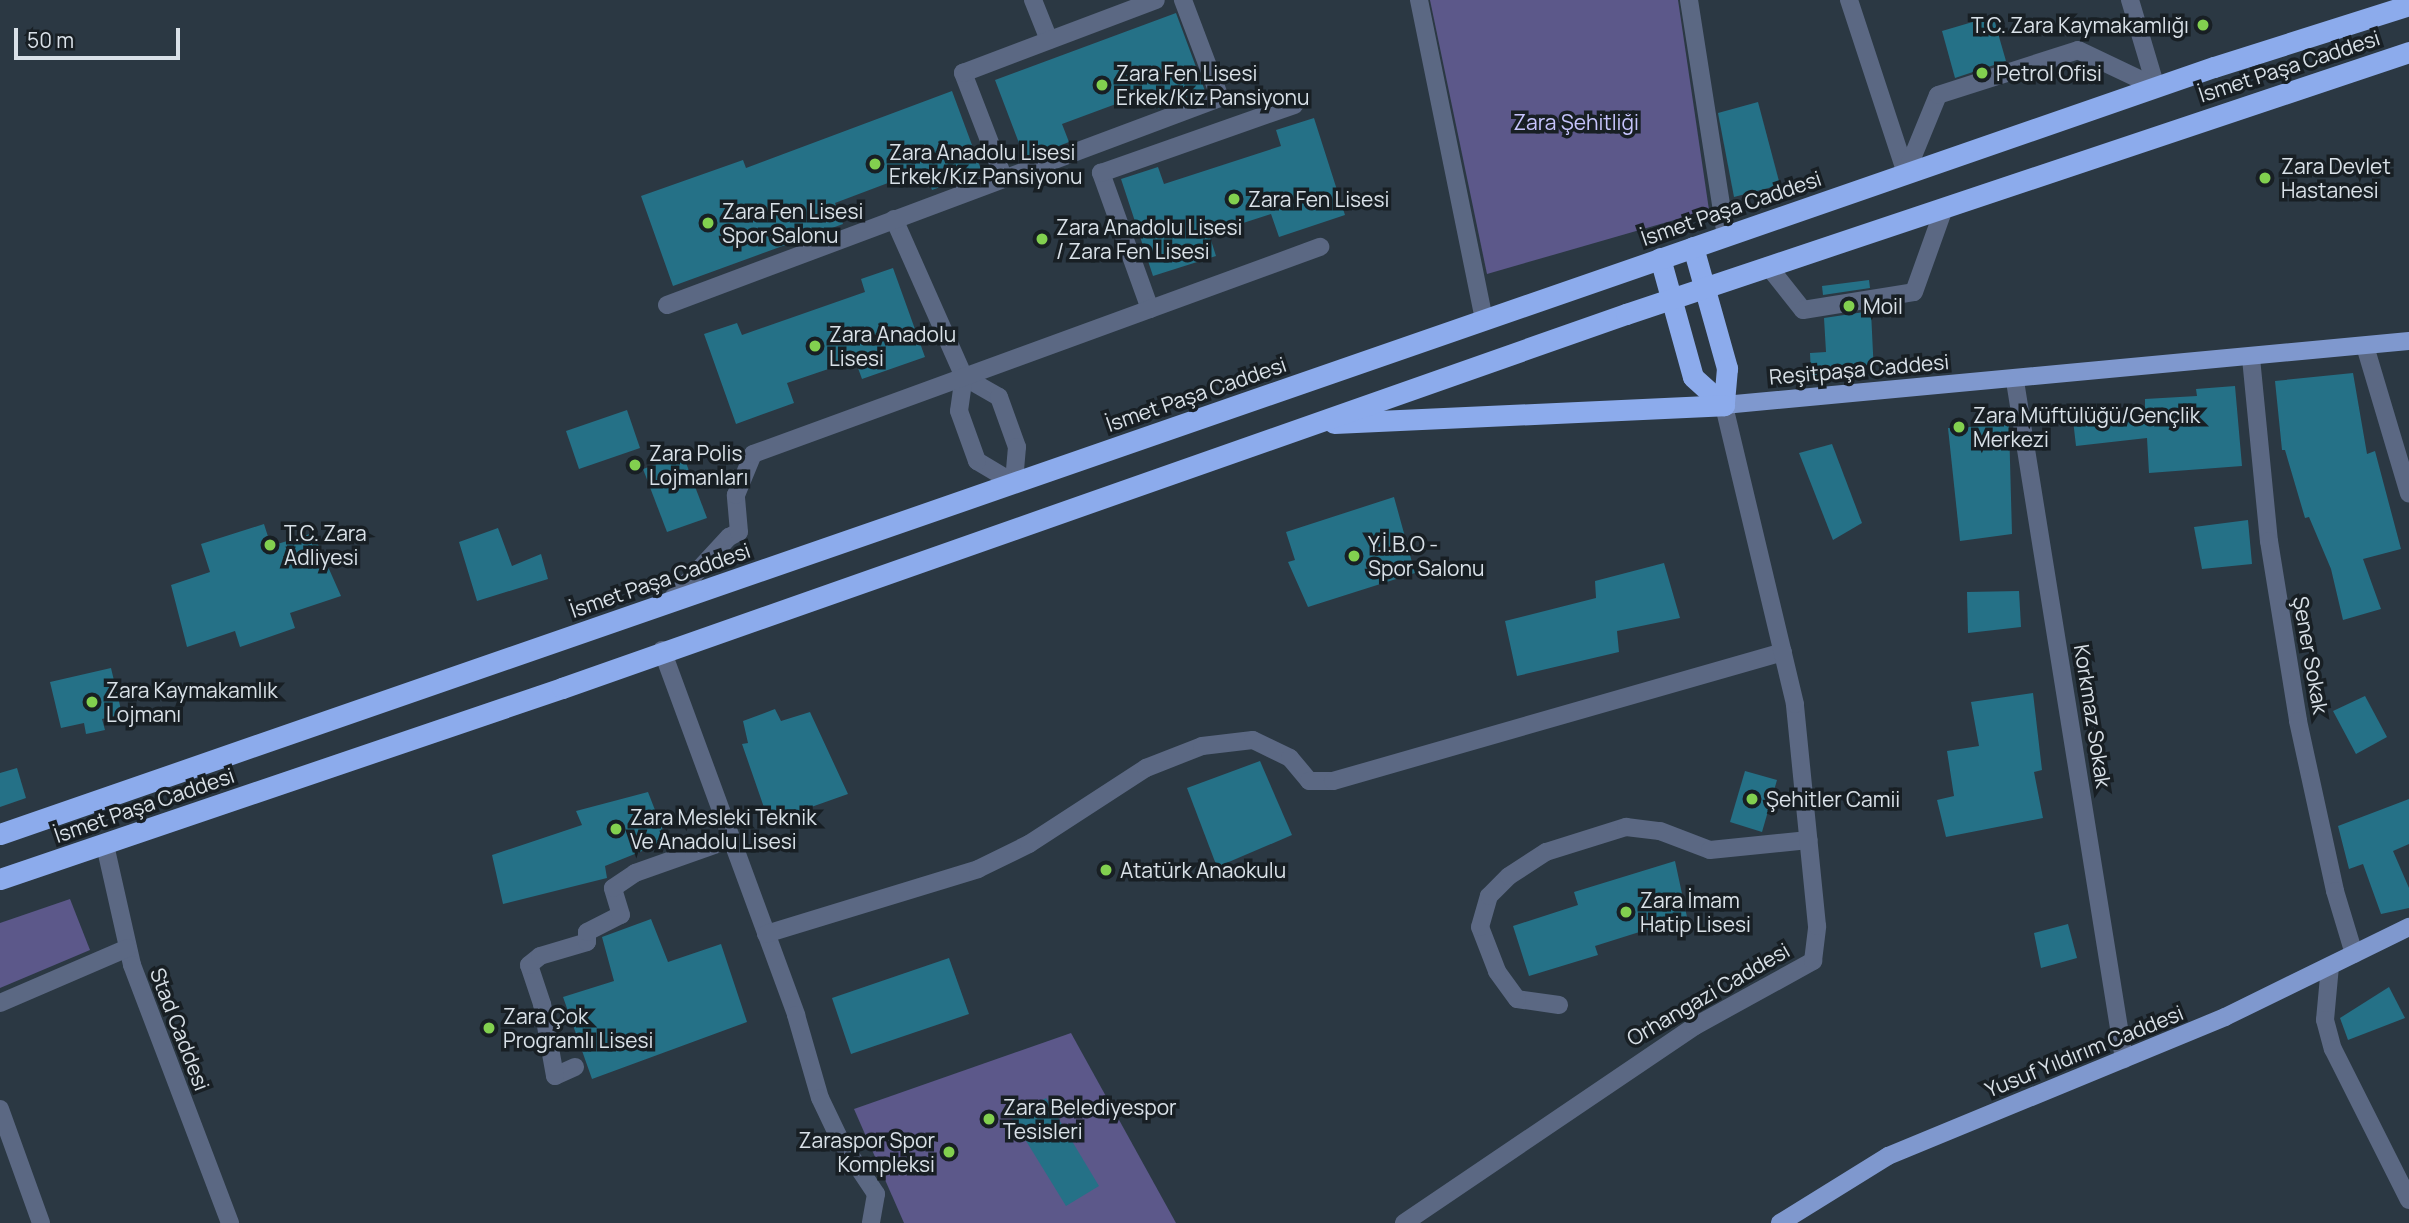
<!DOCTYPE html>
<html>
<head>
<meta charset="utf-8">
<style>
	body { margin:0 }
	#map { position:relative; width:2409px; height:1223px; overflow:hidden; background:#2b3843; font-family:Manrope,sans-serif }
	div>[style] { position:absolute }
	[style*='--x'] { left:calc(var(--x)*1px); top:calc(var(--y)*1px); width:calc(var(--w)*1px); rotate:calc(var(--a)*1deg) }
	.green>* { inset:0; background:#5c588a }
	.building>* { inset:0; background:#257187 }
	.minor>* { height:18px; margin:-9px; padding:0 9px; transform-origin:9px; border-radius:9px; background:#5b6883 }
	.major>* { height:18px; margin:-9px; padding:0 9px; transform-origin:9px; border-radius:9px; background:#7f98ce }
	.highway>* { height:21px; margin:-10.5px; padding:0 10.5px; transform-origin:10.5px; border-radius:10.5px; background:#8cabec }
	.dots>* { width:19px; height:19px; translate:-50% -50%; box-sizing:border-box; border:4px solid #181f24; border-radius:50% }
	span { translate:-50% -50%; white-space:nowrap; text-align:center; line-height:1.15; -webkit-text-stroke:7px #181f24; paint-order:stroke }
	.poi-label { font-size:21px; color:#d9e1e8 }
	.right { translate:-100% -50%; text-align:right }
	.left { translate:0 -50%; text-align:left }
	.street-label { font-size:21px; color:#d9e1e8 }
	.park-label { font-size:21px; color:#c7c5fd }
	.scale { position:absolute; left:14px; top:28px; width:166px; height:32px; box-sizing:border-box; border:4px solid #d9e1e8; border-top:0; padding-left:9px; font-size:21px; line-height:24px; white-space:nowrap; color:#d9e1e8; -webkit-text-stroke:5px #181f24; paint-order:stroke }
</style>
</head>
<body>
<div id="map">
	<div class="green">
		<div style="clip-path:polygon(1430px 0,1678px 0,1709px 210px,1487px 274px)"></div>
		<div style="clip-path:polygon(70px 899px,90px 950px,0 988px,0 923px)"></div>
		<div style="clip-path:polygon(1071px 1033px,1176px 1223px,904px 1223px,854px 1109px)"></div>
	</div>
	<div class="building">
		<div style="clip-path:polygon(1176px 13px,1205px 91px,1158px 109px,1151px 91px,1062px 124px,1069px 142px,1025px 159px,995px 80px)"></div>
		<div style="clip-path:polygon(1993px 16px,2006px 61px,1955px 78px,1942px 31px)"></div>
		<div style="clip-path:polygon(952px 91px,982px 172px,932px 190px,925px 169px,835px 203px,843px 224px,673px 286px,641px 196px,743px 160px,746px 168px)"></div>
		<div style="clip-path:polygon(1758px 102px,1780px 185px,1734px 197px,1718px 113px)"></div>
		<div style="clip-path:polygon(1314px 118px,1345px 215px,1279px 237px,1271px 214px,1209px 234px,1216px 256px,1153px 276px,1121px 179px,1158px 167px,1164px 184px,1281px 146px,1276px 130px)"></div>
		<div style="clip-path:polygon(893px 268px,925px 357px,862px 379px,855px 360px,787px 383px,794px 403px,736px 424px,704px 334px,737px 323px,742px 335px,865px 292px,861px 279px)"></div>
		<div style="clip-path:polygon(1869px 280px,1870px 288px,1823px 295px,1822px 286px)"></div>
		<div style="clip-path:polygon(1871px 311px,1874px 374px,1811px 376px,1810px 353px,1826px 352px,1824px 318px)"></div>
		<div style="clip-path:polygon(2353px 373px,2367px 454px,2375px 451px,2401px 549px,2363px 559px,2381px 609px,2343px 620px,2331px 569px,2309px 517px,2305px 518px,2285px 450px,2282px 450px,2275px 381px)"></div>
		<div style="clip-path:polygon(2235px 386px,2242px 466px,2149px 473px,2147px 438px,2076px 446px,2073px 420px,2145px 411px,2145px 399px,2197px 396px,2196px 389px)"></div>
		<div style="clip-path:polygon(627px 410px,640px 448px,579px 469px,566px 431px)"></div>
		<div style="clip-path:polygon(2009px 425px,2012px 534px,1960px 541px,1948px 428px)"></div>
		<div style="clip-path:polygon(1832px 444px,1862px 523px,1833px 540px,1799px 453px)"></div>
		<div style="clip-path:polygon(683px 455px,707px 518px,667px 532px,643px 469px)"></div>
		<div style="clip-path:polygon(1394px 497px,1415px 573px,1308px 607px,1288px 562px,1295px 560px,1286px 532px)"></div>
		<div style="clip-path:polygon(2248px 520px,2252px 564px,2202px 569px,2194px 527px)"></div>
		<div style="clip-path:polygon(264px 524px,271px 546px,313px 533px,341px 596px,290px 613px,295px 628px,240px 647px,235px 631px,187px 647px,171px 585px,210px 572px,201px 544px)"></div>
		<div style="clip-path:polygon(498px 528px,512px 566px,541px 554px,548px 579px,477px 601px,459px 542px)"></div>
		<div style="clip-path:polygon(1664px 563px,1680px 618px,1617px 631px,1619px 652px,1517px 676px,1505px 621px,1596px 598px,1595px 581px)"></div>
		<div style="clip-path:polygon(2019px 591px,2021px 627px,1968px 633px,1967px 592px)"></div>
		<div style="clip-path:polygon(111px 668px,122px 714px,102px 719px,105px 730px,96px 732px,86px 734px,84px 723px,61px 728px,50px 682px)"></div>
		<div style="clip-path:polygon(2033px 693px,2042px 770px,2034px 772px,2043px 818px,1946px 837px,1937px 800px,1954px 796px,1947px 751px,1979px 746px,1971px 702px)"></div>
		<div style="clip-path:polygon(2365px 696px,2387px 737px,2356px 754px,2333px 711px)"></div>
		<div style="clip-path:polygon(775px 709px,781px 721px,810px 712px,848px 794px,769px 822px,742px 744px,748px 743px,743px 721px)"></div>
		<div style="clip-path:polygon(1260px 761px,1292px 835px,1217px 867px,1187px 788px)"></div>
		<div style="clip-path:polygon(17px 768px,26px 798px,0 807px,0 773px)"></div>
		<div style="clip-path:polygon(1745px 771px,1777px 780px,1762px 832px,1730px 822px)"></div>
		<div style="clip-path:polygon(648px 792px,667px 841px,605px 866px,607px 878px,503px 904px,492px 855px,582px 825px,576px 811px)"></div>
		<div style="clip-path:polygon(2409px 799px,2409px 844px,2393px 851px,2409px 888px,2409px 908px,2381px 914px,2363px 864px,2349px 869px,2338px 826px)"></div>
		<div style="clip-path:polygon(1675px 861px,1687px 917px,1595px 946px,1598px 955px,1529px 976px,1513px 926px,1578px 905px,1574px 892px)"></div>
		<div style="clip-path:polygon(651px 919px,668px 962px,721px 944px,747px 1022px,592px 1079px,563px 997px,614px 981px,602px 937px)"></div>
		<div style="clip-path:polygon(2068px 924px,2077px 958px,2041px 968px,2034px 933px)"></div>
		<div style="clip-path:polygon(949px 958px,969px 1014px,851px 1054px,832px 998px)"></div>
		<div style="clip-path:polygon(2389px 987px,2405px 1018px,2348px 1040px,2340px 1018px)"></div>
		<div style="clip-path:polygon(1046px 1098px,1099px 1186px,1066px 1206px,1012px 1118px)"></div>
	</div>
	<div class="minor">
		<div style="--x:1033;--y:0;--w:43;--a:68.2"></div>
		<div style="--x:1419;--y:0;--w:326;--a:78.5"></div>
		<div style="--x:1689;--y:0;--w:238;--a:81.1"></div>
		<div style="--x:1849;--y:0;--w:182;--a:71.8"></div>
		<div style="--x:2130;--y:0;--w:91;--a:73.4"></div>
		<div style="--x:1906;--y:173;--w:84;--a:-67.7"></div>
		<div style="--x:1938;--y:95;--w:147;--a:-17.8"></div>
		<div style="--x:2078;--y:50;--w:86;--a:25.4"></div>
		<div style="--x:1004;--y:179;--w:114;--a:-111.1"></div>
		<div style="--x:963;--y:73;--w:206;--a:-20.7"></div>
		<div style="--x:894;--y:219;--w:173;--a:66.1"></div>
		<div style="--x:1768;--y:266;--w:56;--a:51.5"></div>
		<div style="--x:1803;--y:310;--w:112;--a:-9.2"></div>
		<div style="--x:1914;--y:292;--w:89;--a:-70.3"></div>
		<div style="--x:667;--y:305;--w:590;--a:-20.52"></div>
		<div style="--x:1220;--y:98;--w:105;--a:-110.7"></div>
		<div style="--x:1150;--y:309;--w:145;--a:-109.8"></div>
		<div style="--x:1101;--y:173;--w:205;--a:-19.4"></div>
		<div style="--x:2365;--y:346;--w:154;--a:73.4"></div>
		<div style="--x:2251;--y:358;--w:184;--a:84.4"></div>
		<div style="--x:2269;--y:541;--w:182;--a:80.8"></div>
		<div style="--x:2298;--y:721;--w:174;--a:77.7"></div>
		<div style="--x:2335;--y:891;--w:66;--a:73.2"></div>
		<div style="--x:964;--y:377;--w:40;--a:29.7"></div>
		<div style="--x:999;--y:397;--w:53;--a:70.2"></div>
		<div style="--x:1017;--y:447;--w:36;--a:95"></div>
		<div style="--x:1014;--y:483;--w:43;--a:-149.3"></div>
		<div style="--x:977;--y:461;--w:53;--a:-109.8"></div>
		<div style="--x:959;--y:411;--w:34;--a:-82"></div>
		<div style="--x:2015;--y:381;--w:687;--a:80.87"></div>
		<div style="--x:668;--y:603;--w:90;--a:-47.3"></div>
		<div style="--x:729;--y:537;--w:11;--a:-27"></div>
		<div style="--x:739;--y:532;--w:37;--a:-95"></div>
		<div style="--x:736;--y:495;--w:44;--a:-67.5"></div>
		<div style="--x:753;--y:454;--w:604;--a:-20.06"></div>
		<div style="--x:662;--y:650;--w:389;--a:69.8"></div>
		<div style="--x:796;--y:1015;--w:86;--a:73.9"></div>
		<div style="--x:820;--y:1098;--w:47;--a:64.5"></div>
		<div style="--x:840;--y:1140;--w:65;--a:56.3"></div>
		<div style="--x:876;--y:1194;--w:29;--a:100"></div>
		<div style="--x:105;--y:845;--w:123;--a:77.3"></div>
		<div style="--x:132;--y:965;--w:276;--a:69.2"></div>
		<div style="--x:766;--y:934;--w:222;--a:-17"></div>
		<div style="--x:978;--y:869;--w:57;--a:-26.1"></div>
		<div style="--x:1029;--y:844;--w:140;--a:-33"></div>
		<div style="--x:1146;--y:768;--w:60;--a:-21.4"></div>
		<div style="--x:1202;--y:746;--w:51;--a:-6.7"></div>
		<div style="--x:1253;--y:740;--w:41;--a:25.9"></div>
		<div style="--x:1290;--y:758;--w:30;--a:50"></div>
		<div style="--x:1309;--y:781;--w:24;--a:0"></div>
		<div style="--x:1333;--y:781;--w:468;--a:-16"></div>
		<div style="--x:2330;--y:966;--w:54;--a:95.3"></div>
		<div style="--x:2325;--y:1020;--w:30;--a:75"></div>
		<div style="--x:2333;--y:1049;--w:169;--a:63.3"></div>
		<div style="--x:0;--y:1003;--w:139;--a:-23.3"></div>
		<div style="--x:1559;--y:1005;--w:42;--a:-171.9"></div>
		<div style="--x:1517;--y:999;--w:34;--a:-126"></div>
		<div style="--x:1497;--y:971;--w:47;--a:-111.1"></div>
		<div style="--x:1480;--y:927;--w:32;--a:-74"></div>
		<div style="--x:1489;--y:896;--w:28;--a:-45"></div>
		<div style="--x:1509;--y:876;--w:44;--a:-33"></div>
		<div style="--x:1546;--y:852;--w:84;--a:-17.4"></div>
		<div style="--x:1626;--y:827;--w:34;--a:7"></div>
		<div style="--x:1660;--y:831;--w:53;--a:20.8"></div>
		<div style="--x:1710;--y:850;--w:99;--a:-5.8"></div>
		<div style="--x:575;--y:1067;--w:22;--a:156"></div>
		<div style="--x:555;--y:1076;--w:73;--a:-100.2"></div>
		<div style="--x:542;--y:1004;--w:41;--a:-108.4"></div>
		<div style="--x:529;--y:965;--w:14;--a:-39"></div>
		<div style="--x:540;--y:956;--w:49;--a:-16.6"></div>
		<div style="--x:587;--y:942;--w:10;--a:-90"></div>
		<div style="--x:587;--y:932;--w:38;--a:-27"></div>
		<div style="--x:621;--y:915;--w:28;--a:-107"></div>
		<div style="--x:613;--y:888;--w:27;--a:-34"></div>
		<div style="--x:635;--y:873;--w:102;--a:-19.5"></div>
		<div style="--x:0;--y:1109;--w:121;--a:70.2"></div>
		<div style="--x:1404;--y:1223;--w:351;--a:-34.1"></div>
		<div style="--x:1695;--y:1026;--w:135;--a:-28.8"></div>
		<div style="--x:1813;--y:961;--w:35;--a:-83"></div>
		<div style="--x:1817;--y:926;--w:223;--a:-95.7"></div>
		<div style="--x:1795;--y:704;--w:307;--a:-103.4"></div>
	</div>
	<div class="major">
		<div style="--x:1724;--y:405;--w:688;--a:-5.34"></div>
		<div style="--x:1780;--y:1223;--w:127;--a:-31.8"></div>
		<div style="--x:1888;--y:1156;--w:365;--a:-22.4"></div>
		<div style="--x:2225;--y:1017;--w:205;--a:-26.1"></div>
	</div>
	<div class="highway">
		<div style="--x:1693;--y:247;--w:126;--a:74.3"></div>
		<div style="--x:1727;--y:368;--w:37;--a:95"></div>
		<div style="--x:1660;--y:258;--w:123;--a:74.5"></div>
		<div style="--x:1693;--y:377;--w:42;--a:42.1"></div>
		<div style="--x:1334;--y:423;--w:390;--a:-2.6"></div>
		<div style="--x:0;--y:834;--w:2343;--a:-19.11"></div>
		<div style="--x:2214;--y:67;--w:205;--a:-17.6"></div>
		<div style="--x:0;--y:879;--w:594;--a:-18.77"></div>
		<div style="--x:562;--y:688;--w:1128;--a:-19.37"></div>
		<div style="--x:1626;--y:314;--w:826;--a:-18.5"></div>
	</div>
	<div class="dots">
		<div style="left:2203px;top:25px;background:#82d04f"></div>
		<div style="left:1982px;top:73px;background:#82d04f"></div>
		<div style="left:1102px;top:85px;background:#82d04f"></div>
		<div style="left:875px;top:164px;background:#82d04f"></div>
		<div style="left:2265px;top:178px;background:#82d04f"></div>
		<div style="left:1234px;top:199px;background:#82d04f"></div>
		<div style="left:708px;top:223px;background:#82d04f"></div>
		<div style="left:1042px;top:239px;background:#82d04f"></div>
		<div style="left:1849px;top:306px;background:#82d04f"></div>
		<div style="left:815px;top:346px;background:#82d04f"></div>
		<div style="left:1959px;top:427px;background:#82d04f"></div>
		<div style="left:635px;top:465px;background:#82d04f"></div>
		<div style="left:270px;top:545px;background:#82d04f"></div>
		<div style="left:1354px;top:556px;background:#82d04f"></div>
		<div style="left:92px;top:702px;background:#82d04f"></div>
		<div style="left:1752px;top:799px;background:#82d04f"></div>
		<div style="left:616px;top:829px;background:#82d04f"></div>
		<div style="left:1106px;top:870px;background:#82d04f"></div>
		<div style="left:1626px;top:912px;background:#82d04f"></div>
		<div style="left:489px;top:1028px;background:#82d04f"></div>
		<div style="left:989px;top:1119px;background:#82d04f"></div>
		<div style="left:949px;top:1152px;background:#82d04f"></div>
	</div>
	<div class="poi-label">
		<span class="right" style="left:2189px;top:25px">T.C. Zara Kaymakamlığı</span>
		<span class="left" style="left:1116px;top:85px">Zara Fen Lisesi<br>Erkek/Kız Pansiyonu</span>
		<span class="left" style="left:1996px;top:73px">Petrol Ofisi</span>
		<span class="left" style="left:889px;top:164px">Zara Anadolu Lisesi<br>Erkek/Kız Pansiyonu</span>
		<span class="left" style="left:2281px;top:178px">Zara Devlet<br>Hastanesi</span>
		<span class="left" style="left:1248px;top:199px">Zara Fen Lisesi</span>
		<span class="left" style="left:722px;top:223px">Zara Fen Lisesi<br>Spor Salonu</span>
		<span class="left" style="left:1056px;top:239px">Zara Anadolu Lisesi<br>/ Zara Fen Lisesi</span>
		<span class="left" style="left:1863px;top:306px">Moil</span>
		<span class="left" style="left:829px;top:346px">Zara Anadolu<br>Lisesi</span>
		<span class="left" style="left:1973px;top:427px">Zara Müftülüğü/Gençlik<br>Merkezi</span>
		<span class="left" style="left:649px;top:465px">Zara Polis<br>Lojmanları</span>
		<span class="left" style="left:284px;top:545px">T.C. Zara<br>Adliyesi</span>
		<span class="left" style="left:1368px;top:556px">Y.İ.B.O -<br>Spor Salonu</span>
		<span class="left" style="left:106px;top:702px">Zara Kaymakamlık<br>Lojmanı</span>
		<span class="left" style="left:1766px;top:799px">Şehitler Camii</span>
		<span class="left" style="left:630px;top:829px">Zara Mesleki Teknik<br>Ve Anadolu Lisesi</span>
		<span class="left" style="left:1120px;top:870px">Atatürk Anaokulu</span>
		<span class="left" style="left:1640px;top:912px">Zara İmam<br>Hatip Lisesi</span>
		<span class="left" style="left:503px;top:1028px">Zara Çok<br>Programlı Lisesi</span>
		<span class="left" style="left:1003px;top:1119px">Zara Belediyespor<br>Tesisleri</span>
		<span class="right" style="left:935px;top:1152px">Zaraspor Spor<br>Kompleksi</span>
	</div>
	<div class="street-label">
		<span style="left:2289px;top:66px;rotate:-18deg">İsmet Paşa Caddesi</span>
		<span style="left:1731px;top:208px;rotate:-19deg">İsmet Paşa Caddesi</span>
		<span style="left:1859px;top:369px;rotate:-5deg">Reşitpaşa Caddesi</span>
		<span style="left:1196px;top:394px;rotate:-19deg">İsmet Paşa Caddesi</span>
		<span style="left:660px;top:580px;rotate:-19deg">İsmet Paşa Caddesi</span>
		<span style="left:2311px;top:655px;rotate:80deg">Şener Sokak</span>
		<span style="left:2093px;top:716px;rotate:81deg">Korkmaz Sokak</span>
		<span style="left:144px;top:805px;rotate:-19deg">İsmet Paşa Caddesi</span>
		<span style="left:1708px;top:994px;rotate:-30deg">Orhangazi Caddesi</span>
		<span style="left:180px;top:1029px;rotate:69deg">Stad Caddesi</span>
		<span style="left:2084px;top:1051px;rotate:-22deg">Yusuf Yıldırım Caddesi</span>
	</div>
	<div class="park-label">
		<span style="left:1576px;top:122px">Zara Şehitliği</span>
	</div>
	<div class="scale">50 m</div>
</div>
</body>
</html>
